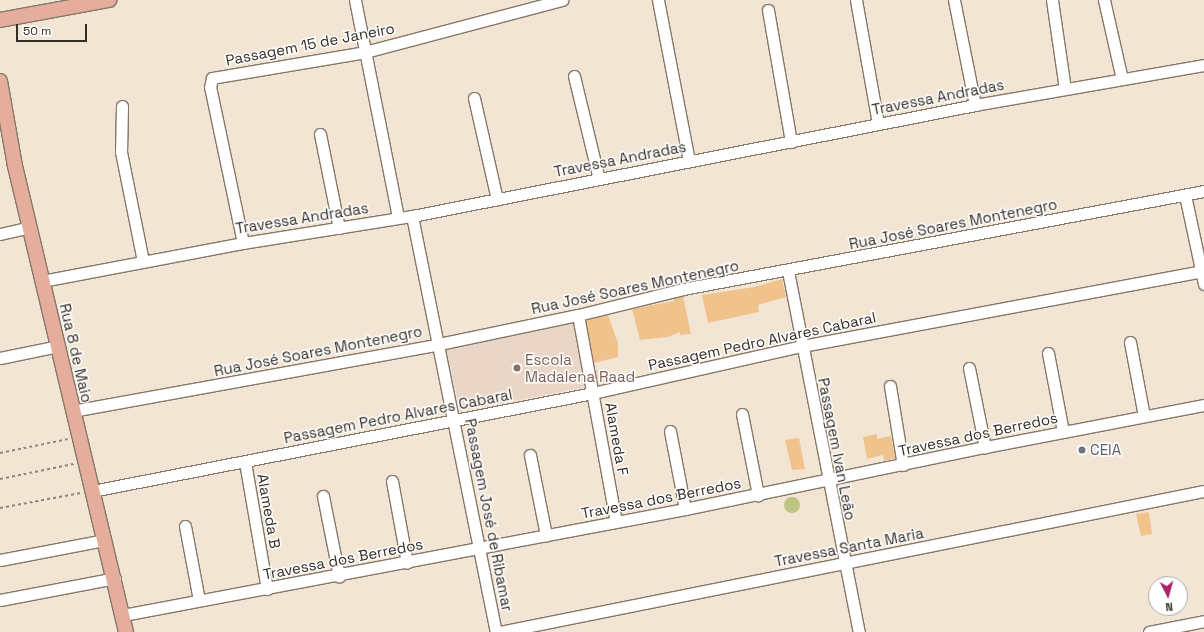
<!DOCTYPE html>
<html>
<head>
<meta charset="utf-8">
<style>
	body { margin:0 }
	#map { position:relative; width:1204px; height:632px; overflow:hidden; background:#f3e5d4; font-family:"Space Grotesk",sans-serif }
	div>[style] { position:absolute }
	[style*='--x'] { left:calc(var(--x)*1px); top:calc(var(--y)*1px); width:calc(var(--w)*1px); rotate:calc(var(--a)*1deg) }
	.built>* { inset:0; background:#ebd7c1 }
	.education>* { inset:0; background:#e9d6c7 }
	.green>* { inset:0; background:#bcc585 }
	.round { border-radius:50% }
	.building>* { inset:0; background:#f0c38d }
	.path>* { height:1.5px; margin-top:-0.75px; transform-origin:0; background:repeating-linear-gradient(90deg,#8e8579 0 3px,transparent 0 6px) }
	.roads { filter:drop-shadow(1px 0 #857868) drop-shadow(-1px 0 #857868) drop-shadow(0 1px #857868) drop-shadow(0 -1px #857868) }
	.minor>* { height:11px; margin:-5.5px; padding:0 5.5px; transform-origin:5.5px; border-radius:5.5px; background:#fff }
	.major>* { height:14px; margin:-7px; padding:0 7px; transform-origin:7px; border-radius:7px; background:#e5ad9c }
	.dots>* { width:11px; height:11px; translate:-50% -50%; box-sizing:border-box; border:2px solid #fff; border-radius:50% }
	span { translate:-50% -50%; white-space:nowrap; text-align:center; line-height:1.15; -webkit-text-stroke:3px #fff; paint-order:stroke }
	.street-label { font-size:15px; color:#322d26 }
	.education-label { font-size:15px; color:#785e54 }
	.left { translate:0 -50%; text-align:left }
	.worship-label { font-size:15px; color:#5b616d }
	.north { position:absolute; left:1148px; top:576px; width:40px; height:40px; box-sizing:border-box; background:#fff; border:1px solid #adaba8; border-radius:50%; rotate:174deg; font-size:11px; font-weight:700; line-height:16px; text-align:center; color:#322d26 }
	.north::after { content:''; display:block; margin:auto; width:14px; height:18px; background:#ab2369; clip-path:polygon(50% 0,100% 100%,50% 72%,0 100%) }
	.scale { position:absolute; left:16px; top:24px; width:71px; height:18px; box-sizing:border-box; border:2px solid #322d26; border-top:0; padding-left:5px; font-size:12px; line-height:14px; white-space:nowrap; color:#322d26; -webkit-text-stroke:3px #fff; paint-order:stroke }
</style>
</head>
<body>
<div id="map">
	<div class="built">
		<div style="clip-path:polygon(607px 369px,611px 385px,596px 388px,592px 370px)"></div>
	</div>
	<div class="education">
		<div style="clip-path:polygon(576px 321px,587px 387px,460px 411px,446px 348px)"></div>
	</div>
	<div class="green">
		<div class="round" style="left:784px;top:497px;width:16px;height:16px"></div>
	</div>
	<div class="building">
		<div style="clip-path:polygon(782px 279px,786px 297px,758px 305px,759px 312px,708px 323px,702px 295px,754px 287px)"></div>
		<div style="clip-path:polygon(683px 296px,691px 334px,680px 335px,680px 332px,668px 337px,640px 340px,632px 309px,674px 301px,674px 298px)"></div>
		<div style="clip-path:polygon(608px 315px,618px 343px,618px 357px,594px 363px,586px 320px)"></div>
		<div style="clip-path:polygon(877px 434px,877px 439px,891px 436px,895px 458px,884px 461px,883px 455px,867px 459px,863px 437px)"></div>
		<div style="clip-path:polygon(799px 438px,805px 469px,792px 470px,785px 440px)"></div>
		<div style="clip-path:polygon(1149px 512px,1152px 534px,1141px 536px,1136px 514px)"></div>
	</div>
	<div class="path">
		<div style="--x:0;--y:453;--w:69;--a:-11.6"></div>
		<div style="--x:0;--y:479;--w:76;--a:-11.5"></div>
		<div style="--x:0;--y:508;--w:82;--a:-10.5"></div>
	</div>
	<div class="roads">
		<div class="minor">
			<div style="--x:355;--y:0;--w:222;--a:78.8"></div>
			<div style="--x:658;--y:0;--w:164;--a:79.1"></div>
			<div style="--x:856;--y:0;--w:126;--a:79.9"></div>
			<div style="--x:954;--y:0;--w:107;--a:78.7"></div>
			<div style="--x:1052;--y:0;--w:90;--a:81.7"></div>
			<div style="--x:1104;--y:0;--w:81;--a:77.2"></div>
			<div style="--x:768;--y:10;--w:134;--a:80.1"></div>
			<div style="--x:574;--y:76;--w:106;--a:76.4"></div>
			<div style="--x:474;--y:98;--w:104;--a:77.2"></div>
			<div style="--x:122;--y:106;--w:46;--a:91.2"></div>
			<div style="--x:121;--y:152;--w:111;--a:78.6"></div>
			<div style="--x:320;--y:134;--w:96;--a:78.6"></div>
			<div style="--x:1185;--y:195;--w:91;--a:77.9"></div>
			<div style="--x:412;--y:216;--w:424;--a:78.6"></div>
			<div style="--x:0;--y:234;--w:31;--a:-13"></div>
			<div style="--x:243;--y:243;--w:159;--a:-101.9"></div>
			<div style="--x:210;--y:87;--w:9;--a:-77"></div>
			<div style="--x:212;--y:78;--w:155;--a:-9.6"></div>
			<div style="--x:365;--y:52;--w:204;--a:-14.8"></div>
			<div style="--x:788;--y:271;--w:368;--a:78.9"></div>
			<div style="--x:42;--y:281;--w:205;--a:-10.7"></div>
			<div style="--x:243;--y:243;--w:171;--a:-9.1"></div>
			<div style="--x:412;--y:216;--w:574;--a:-11.15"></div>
			<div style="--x:975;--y:105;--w:232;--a:-9.9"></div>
			<div style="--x:578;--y:315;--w:210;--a:79.6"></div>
			<div style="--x:1130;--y:342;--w:75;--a:79.3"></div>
			<div style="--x:1048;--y:353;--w:80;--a:79.2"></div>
			<div style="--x:0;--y:358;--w:59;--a:-11.7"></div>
			<div style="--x:969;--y:368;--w:81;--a:78.6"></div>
			<div style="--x:890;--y:386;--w:80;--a:80.7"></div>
			<div style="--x:72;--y:411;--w:373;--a:-10.3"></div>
			<div style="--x:439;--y:344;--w:142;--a:-11.8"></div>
			<div style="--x:578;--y:315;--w:108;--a:-13.9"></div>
			<div style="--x:683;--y:289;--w:530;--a:-10.65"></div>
			<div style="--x:742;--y:414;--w:83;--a:78.8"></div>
			<div style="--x:670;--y:431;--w:79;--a:79.1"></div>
			<div style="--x:530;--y:455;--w:82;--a:78.7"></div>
			<div style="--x:245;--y:462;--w:129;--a:80.2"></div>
			<div style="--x:392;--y:481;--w:83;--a:79.6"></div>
			<div style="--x:92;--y:491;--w:510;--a:-11.07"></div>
			<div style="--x:593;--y:393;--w:214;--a:-12.7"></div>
			<div style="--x:802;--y:346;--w:409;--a:-10.6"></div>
			<div style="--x:323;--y:496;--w:82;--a:78.7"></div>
			<div style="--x:185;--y:526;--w:75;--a:79.3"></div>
			<div style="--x:0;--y:560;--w:107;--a:-10.8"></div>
			<div style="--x:0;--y:600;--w:117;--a:-10.8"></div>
			<div style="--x:123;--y:615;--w:572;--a:-10.68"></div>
			<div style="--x:685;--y:509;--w:306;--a:-11.7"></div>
			<div style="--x:985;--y:447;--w:223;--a:-10.9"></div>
			<div style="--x:500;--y:632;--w:718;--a:-11.33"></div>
			<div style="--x:1149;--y:632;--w:56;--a:-11.3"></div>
		</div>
		<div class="major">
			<div style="--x:0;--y:20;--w:111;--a:-10.4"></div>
			<div style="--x:0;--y:81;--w:86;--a:80"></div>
			<div style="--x:15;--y:166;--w:479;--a:76.6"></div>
		</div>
	</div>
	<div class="dots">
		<div style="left:517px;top:368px;background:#8d6e63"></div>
		<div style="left:1082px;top:450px;background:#6b7280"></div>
	</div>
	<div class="street-label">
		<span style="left:310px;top:44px;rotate:-11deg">Passagem 15 de Janeiro</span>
		<span style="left:938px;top:97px;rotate:-11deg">Travessa Andradas</span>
		<span style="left:620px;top:159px;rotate:-11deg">Travessa Andradas</span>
		<span style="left:302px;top:218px;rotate:-9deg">Travessa Andradas</span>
		<span style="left:953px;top:224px;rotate:-11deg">Rua José Soares Montenegro</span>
		<span style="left:635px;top:287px;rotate:-12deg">Rua José Soares Montenegro</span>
		<span style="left:762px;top:341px;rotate:-12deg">Passagem Pedro Alvares Cabaral</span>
		<span style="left:318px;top:351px;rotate:-11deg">Rua José Soares Montenegro</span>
		<span style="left:76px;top:353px;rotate:77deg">Rua 8 de Maio</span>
		<span style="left:398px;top:416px;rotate:-11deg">Passagem Pedro Alvares Cabaral</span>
		<span style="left:978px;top:434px;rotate:-12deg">Travessa dos Berredos</span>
		<span style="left:617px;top:439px;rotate:80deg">Alameda F</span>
		<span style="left:837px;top:449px;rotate:79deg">Passagem Ivan Leão</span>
		<span style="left:661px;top:498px;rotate:-11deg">Travessa dos Berredos</span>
		<span style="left:269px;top:511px;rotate:80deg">Alameda B</span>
		<span style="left:489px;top:515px;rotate:79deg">Passagem José de Ribamar</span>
		<span style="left:849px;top:547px;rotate:-11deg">Travessa Santa Maria</span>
		<span style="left:343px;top:559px;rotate:-11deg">Travessa dos Berredos</span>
	</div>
	<div class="education-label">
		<span class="left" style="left:525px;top:368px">Escola<br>Madalena Raad</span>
	</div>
	<div class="worship-label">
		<span class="left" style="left:1090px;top:450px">CEIA</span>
	</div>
	<div class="north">N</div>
	<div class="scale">50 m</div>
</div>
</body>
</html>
